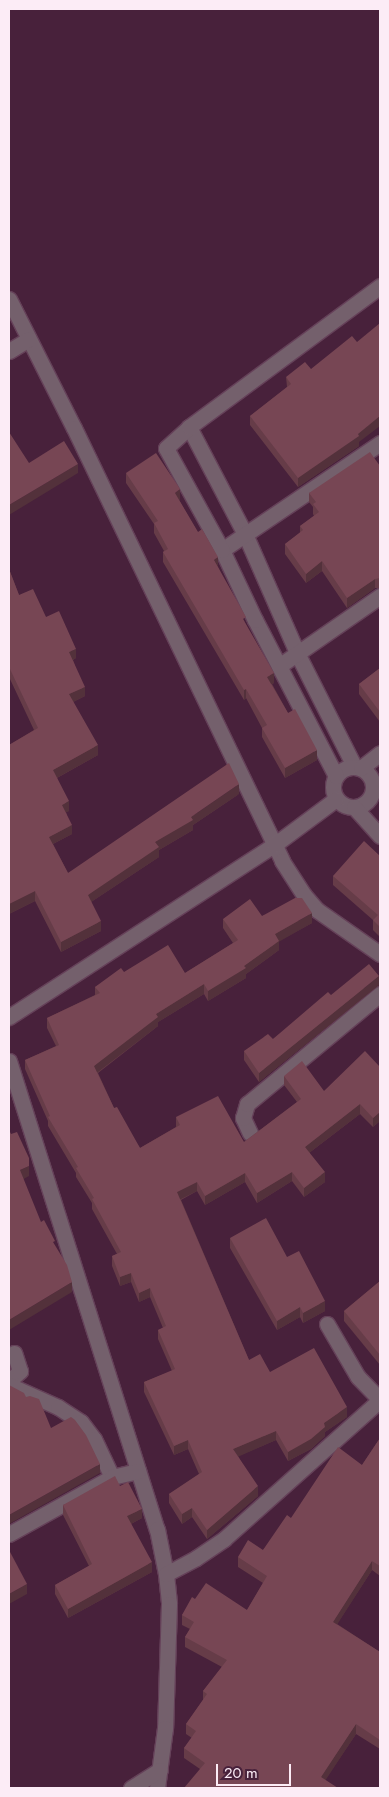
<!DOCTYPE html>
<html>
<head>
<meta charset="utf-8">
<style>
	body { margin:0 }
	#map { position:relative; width:389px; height:1797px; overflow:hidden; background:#48213b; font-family:Jost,sans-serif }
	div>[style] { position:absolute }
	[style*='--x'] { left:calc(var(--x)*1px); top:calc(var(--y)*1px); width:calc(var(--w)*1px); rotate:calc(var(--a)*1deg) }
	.roads { filter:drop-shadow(1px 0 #654159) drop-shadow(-1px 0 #654159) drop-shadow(0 1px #654159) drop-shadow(0 -1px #654159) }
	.minor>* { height:15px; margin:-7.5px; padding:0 7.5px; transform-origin:7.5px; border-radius:7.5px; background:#74606c }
	.minor>.ring { margin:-7.5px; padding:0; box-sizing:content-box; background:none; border:15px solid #74606c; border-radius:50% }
	.wall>* { inset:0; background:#663c48 }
	.shaded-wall>* { inset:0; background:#53313b }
	.building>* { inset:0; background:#774654 }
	span { translate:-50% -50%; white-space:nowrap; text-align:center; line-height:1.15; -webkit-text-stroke:4px #48213b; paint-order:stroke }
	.frame { position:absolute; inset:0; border:10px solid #fcecf6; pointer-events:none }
	.scale { position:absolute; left:216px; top:1764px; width:75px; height:22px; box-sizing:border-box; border:2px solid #fcecf6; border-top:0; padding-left:6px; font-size:15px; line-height:18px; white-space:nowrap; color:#fcecf6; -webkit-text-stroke:4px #48213b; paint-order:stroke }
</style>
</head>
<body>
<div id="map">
	<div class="roads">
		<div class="minor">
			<div style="--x:9;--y:299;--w:144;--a:63.3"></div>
			<div style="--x:74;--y:428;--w:480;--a:64.3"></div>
			<div style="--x:282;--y:861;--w:40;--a:57.1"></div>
			<div style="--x:304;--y:895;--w:20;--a:49"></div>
			<div style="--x:317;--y:910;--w:77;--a:34.9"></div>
			<div style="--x:9;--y:351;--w:23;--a:-31"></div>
			<div style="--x:189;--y:427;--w:121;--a:62.4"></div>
			<div style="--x:245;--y:534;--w:132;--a:66.3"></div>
			<div style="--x:298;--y:655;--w:124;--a:63.2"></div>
			<div style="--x:222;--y:550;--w:191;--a:-34.1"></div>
			<div style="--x:279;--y:666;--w:123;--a:-34.7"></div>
			<div class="ring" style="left:333px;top:767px;width:25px;height:25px"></div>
			<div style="--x:361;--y:768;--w:24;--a:-38"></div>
			<div style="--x:336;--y:776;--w:176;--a:-117.4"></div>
			<div style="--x:255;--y:620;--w:77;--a:-115.2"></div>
			<div style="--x:222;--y:550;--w:116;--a:-118.8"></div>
			<div style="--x:166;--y:448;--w:31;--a:-42"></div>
			<div style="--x:189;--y:427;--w:237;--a:-36.4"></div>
			<div style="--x:354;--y:807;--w:39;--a:48"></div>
			<div style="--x:9;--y:1017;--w:316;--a:-33"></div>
			<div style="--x:274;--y:845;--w:77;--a:-36.6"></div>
			<div style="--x:9;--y:1061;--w:491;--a:72.5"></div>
			<div style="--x:157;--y:1529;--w:46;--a:78.7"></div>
			<div style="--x:166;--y:1574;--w:30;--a:84"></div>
			<div style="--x:169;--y:1604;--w:124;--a:91.8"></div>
			<div style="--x:165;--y:1728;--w:61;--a:97.6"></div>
			<div style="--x:250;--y:1133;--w:17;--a:-115"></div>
			<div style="--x:243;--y:1118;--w:15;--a:-74"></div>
			<div style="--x:247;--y:1104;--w:173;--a:-39.6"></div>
			<div style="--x:327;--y:1324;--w:61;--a:59.7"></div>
			<div style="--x:358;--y:1377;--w:30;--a:46"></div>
			<div style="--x:9;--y:1381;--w:15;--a:-42"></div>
			<div style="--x:20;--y:1371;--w:19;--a:-108"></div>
			<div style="--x:9;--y:1385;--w:54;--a:24.2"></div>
			<div style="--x:58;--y:1407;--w:27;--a:33"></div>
			<div style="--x:81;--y:1422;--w:21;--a:53"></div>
			<div style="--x:94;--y:1439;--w:42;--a:64.7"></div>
			<div style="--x:9;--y:1534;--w:118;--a:-29"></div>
			<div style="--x:112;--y:1477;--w:27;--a:-13"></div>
			<div style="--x:166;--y:1574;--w:34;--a:-28"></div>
			<div style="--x:196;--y:1558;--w:34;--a:-34"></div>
			<div style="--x:224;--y:1539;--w:209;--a:-41.7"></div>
			<div style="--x:131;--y:1788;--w:34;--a:-32"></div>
		</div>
	</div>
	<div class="wall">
		<div style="clip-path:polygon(286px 377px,359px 442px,359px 446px,298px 487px,250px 425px,250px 416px,287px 387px)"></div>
		<div style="clip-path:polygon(380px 466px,380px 588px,375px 588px,347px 608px,322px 571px,306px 583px,285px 554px,285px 544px,300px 533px,300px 526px,314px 516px,313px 514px,313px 507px,309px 502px,309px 493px)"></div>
		<div style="clip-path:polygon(126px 473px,180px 499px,179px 500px,218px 567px,274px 683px,272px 684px,288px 713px,317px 760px,285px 778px,262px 737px,262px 728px,246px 698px,244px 700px,163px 562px,163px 552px,164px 551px,154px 533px,154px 524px,126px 483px)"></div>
		<div style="clip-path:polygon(9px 569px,19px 595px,46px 617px,76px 658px,73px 660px,85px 696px,73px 702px,98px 755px,57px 778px,69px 811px,66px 812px,72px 834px,53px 844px,68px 873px,239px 794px,193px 825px,193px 830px,159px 850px,159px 857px,91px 902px,101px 931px,61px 952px,35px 901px,9px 914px,9px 745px,34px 730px,9px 677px)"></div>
		<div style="clip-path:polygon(380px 668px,380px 722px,359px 694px,359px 684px)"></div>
		<div style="clip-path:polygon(380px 856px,380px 937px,373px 930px,373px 920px,333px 885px,333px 876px)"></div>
		<div style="clip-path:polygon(262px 916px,312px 923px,279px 941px,279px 950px,246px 974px,246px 978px,208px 1001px,204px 994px,158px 1022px,158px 1026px,98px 1073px,114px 1108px,140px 1148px,176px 1127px,176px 1117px,244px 1142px,297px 1102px,284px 1085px,284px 1076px,324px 1091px,380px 1067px,380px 1121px,373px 1127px,360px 1114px,309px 1153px,325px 1182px,304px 1197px,292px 1181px,257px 1203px,245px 1182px,205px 1205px,197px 1191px,181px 1200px,249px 1360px,347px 1417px,325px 1432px,325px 1436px,311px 1449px,288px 1461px,276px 1440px,238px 1456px,258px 1496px,207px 1539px,192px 1517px,182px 1524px,169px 1503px,169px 1494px,199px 1474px,188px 1449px,174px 1455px,144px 1392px,144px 1382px,172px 1371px,158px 1339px,158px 1330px,163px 1328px,150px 1297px,139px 1302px,131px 1282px,120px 1286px,112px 1266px,112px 1256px,117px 1254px,92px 1209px,92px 1203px,76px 1177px,76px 1173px,48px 1126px,48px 1121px,25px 1069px,25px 1060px,56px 1046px,47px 1028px,47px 1018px,95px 995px,95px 987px,124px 972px,185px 973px,233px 943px,223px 928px,223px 919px)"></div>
		<div style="clip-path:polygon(379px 985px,259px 1082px,244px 1060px,244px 1051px,273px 1039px,331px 995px)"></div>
		<div style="clip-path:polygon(230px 1238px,287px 1257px,325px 1311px,303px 1323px,300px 1317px,277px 1330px,230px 1248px)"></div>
		<div style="clip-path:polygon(380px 1281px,380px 1365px,344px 1321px,344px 1311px)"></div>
		<div style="clip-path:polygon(380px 1438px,380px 1576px,372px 1570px,337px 1624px,380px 1652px,380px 1749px,356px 1734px,325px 1780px,200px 1769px,184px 1758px,184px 1748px,192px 1738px,186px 1734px,186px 1724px,203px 1700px,203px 1691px,222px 1667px,185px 1647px,185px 1637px,190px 1629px,182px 1625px,182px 1615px,195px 1599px,247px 1610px,263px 1583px,238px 1567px,238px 1557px,263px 1550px,291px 1518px,362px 1465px)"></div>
		<div style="clip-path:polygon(120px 1486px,142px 1518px,131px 1524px,152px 1572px,68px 1618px,55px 1594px,55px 1585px,89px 1566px,63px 1515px,63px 1505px)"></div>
	</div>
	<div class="shaded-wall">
		<div style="clip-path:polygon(380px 416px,380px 426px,359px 442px,359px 446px,298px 487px,298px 478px)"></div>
		<div style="clip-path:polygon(78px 464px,78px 473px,9px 515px,9px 505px)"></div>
		<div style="clip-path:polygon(180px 489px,180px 499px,175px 502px,175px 493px)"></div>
		<div style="clip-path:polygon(218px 557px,218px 567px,214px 560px)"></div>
		<div style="clip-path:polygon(322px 561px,322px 571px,306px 583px,306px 574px)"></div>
		<div style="clip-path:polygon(375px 579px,375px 588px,347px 608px,347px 598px)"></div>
		<div style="clip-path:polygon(76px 649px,76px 658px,69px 662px,69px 652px)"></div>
		<div style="clip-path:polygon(274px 673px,274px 683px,267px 686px,267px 677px)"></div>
		<div style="clip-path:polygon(85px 687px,85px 696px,69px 704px,69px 694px)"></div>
		<div style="clip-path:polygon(246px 689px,246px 698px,244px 700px,244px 690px)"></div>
		<div style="clip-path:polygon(98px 745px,98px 755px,53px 780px,53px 770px)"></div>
		<div style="clip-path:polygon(317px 750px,317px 760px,285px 778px,285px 768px)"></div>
		<div style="clip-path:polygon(239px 784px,239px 794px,193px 825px,193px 830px,159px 850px,159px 857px,88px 904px,88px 895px,155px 842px)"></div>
		<div style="clip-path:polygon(69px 801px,69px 811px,62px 814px,62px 805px)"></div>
		<div style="clip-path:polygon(72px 825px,72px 834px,49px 846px,49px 837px)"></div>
		<div style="clip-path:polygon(35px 891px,35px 901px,9px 914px,9px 904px)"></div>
		<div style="clip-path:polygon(312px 913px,312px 923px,275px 944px,275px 934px)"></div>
		<div style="clip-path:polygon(101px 921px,101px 931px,61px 952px,61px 942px)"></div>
		<div style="clip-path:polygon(279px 941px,279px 950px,246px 974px,246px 978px,208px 1001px,208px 991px)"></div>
		<div style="clip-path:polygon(379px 976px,379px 985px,259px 1082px,259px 1073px)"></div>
		<div style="clip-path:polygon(204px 984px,204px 994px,158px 1022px,158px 1026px,94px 1075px,94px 1066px,156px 1014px)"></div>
		<div style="clip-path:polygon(360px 1104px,360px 1114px,305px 1156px,305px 1147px)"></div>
		<div style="clip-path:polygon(380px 1112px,380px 1121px,373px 1127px,373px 1118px)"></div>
		<div style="clip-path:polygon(29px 1166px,29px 1176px,20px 1181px,20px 1170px)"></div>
		<div style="clip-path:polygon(292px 1172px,292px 1181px,257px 1203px,257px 1193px)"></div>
		<div style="clip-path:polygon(325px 1172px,325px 1182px,304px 1197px,304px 1188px)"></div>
		<div style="clip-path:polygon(245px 1173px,245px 1182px,205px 1205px,205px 1196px)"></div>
		<div style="clip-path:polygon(197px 1182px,197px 1191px,177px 1201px,177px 1192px)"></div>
		<div style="clip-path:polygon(131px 1273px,131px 1282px,120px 1286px,120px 1277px)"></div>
		<div style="clip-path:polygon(72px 1282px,72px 1292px,9px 1330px,9px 1320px)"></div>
		<div style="clip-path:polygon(150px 1288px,150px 1297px,139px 1302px,139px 1293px)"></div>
		<div style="clip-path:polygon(325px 1301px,325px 1311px,303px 1323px,303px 1313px)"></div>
		<div style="clip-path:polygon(300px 1307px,300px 1317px,277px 1330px,277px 1321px)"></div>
		<div style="clip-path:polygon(347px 1407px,347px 1417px,325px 1432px,325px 1436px,311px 1449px,288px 1461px,288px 1452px,324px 1423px)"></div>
		<div style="clip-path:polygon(276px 1431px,276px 1440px,233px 1459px,233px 1449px)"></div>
		<div style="clip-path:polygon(188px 1440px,188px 1449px,174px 1455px,174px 1446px)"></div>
		<div style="clip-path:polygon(100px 1464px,100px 1473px,9px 1524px,9px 1515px)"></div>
		<div style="clip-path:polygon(258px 1486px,258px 1496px,207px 1539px,207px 1530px)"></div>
		<div style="clip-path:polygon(192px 1508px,192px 1517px,182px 1524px,182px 1514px)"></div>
		<div style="clip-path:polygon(142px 1509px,142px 1518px,127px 1526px,127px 1516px)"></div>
		<div style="clip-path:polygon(372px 1561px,372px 1570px,333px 1631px,333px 1622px)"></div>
		<div style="clip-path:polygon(152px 1562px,152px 1572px,68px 1618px,68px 1609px)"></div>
		<div style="clip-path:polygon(27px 1584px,27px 1594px,9px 1604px,9px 1594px)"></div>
		<div style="clip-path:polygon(356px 1724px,356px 1734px,321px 1787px,321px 1777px)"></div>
	</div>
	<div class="building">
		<div style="clip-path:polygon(380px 323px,380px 416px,358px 434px,359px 436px,298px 478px,250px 416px,291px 384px,286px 377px,305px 362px,311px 369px,352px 336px,357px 342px)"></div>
		<div style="clip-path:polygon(9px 432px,29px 463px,64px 441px,78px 464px,9px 505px)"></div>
		<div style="clip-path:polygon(370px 452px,380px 466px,380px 578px,375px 579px,347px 598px,322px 561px,306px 574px,285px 544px,303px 530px,300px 526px,319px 512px,313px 504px,316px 502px,309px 493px)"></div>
		<div style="clip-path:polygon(156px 453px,180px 489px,175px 493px,198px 532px,202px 529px,218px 557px,214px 560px,246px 617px,243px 619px,274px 673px,267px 677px,288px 713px,295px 709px,317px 750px,285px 768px,262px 728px,267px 725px,246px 689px,244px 690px,163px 552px,168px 549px,154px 523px,158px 521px,126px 473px)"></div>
		<div style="clip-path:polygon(9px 569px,19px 595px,33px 589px,46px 617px,59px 611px,76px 649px,69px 652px,85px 687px,69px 694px,98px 745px,53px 770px,69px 801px,62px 805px,72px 825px,49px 837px,68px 873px,229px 763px,239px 784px,191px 817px,193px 820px,155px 842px,159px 847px,88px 895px,101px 921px,61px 942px,35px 891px,9px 904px,9px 745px,38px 728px,9px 667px)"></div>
		<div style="clip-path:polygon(380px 668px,380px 712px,359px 684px)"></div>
		<div style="clip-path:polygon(364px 841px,380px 856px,380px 927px,373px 920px,378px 915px,333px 876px)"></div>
		<div style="clip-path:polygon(295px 898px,302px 898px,312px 913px,275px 934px,279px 941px,244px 966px,246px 968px,208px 991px,204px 984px,156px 1014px,158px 1017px,94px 1066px,114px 1108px,117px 1107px,140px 1148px,180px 1125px,176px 1117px,218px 1096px,244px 1142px,301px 1099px,284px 1076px,302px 1061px,324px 1091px,365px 1051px,380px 1067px,380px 1112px,373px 1118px,360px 1104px,305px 1147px,325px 1172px,304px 1188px,292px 1172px,257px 1193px,245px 1173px,205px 1196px,197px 1182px,177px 1192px,249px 1360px,260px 1354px,270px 1372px,314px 1348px,347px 1407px,324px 1423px,325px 1427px,311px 1439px,288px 1452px,276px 1431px,233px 1449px,258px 1486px,207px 1530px,192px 1508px,182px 1514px,169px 1494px,202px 1472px,188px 1440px,174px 1446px,144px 1382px,175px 1369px,158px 1330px,166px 1326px,150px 1288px,139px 1293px,131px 1273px,120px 1277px,112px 1256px,121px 1252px,92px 1199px,94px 1198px,76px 1168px,78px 1167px,48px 1117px,50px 1116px,25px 1060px,59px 1045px,47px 1018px,100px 993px,95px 987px,121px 968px,124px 972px,168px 945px,185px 973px,238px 940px,223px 919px,250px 899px,262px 916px)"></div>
		<div style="clip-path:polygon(369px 964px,379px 976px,259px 1073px,244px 1051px,268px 1034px,273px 1039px,328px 992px,331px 995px)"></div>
		<div style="clip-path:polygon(9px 1130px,11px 1134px,17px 1132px,29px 1158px,29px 1166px,20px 1170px,41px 1222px,44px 1220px,55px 1241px,53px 1242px,67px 1265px,72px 1282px,9px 1320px,9px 1272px,10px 1271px,9px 1268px)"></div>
		<div style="clip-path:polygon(266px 1218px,287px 1257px,299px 1251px,325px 1301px,303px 1313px,300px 1307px,277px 1321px,230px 1238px)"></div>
		<div style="clip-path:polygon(380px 1281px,380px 1355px,344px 1311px)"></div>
		<div style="clip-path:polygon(9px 1385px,24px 1393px,26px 1397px,30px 1396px,39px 1399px,51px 1428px,71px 1417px,75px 1420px,86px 1435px,100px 1464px,9px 1515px)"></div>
		<div style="clip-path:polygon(380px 1438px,380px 1566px,372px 1561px,333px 1622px,380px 1652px,380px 1740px,356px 1724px,321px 1777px,338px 1788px,184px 1788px,205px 1763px,184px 1748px,196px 1731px,186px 1724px,207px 1694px,203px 1691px,227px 1660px,185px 1637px,194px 1622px,182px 1615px,192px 1597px,195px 1599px,206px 1583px,247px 1610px,267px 1576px,238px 1557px,248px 1540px,263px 1550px,287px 1515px,291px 1518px,338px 1447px,362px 1465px)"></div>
		<div style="clip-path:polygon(115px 1476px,120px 1486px,128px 1482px,142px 1509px,127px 1516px,152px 1562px,68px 1609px,55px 1585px,92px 1564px,63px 1505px)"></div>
		<div style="clip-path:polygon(9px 1550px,27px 1584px,9px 1594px)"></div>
	</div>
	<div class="frame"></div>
	<div class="scale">20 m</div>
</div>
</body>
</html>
